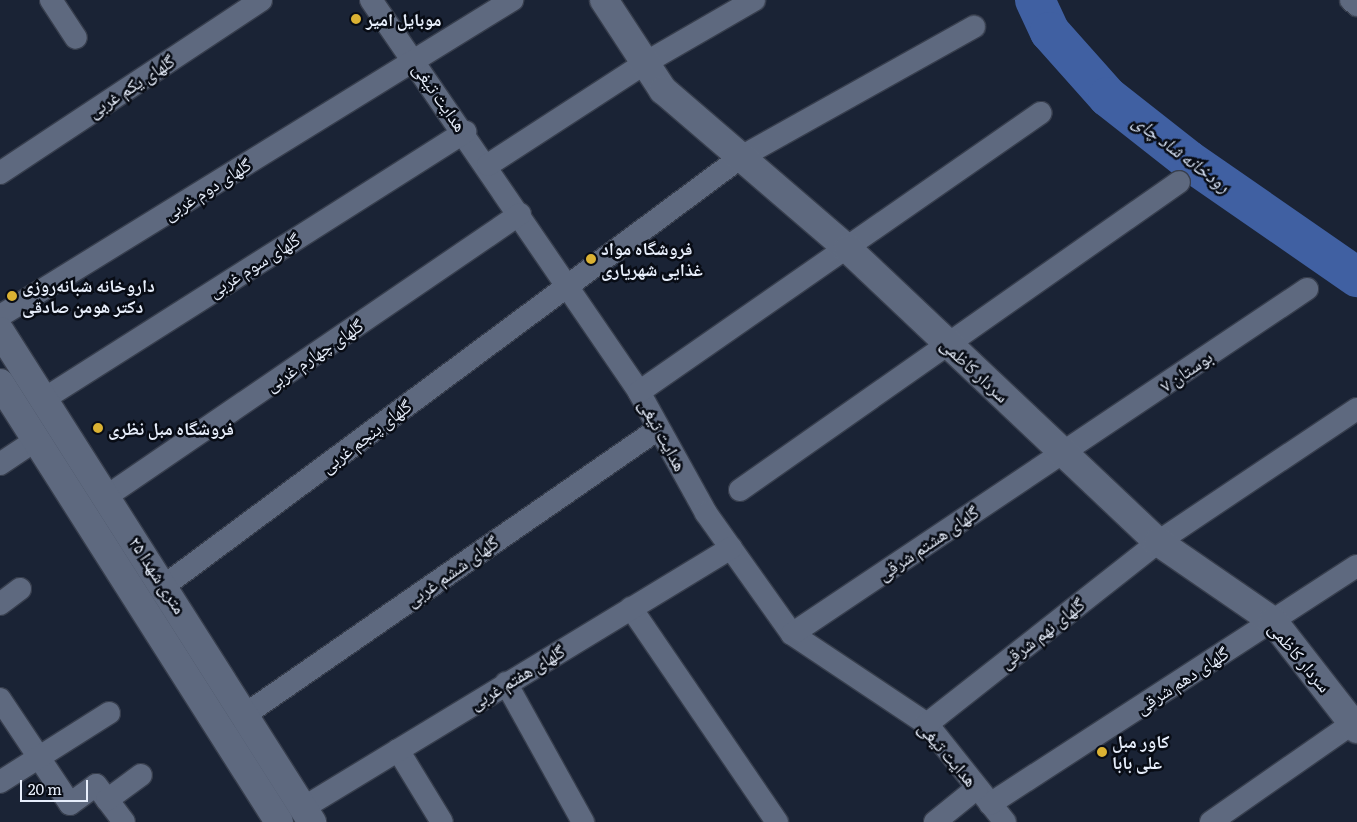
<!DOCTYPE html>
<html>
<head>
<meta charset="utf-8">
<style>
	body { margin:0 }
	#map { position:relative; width:1357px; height:822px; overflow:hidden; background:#1a2335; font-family:Literata,"Noto Naskh Arabic",serif }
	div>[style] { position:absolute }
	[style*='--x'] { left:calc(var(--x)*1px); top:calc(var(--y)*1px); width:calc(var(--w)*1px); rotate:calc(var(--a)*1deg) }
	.river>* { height:40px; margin:-20px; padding:0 20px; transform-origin:20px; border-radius:20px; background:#4060a2 }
	.roads { filter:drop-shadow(1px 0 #373e4d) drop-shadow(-1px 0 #373e4d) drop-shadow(0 1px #373e4d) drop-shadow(0 -1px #373e4d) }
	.minor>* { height:22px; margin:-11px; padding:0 11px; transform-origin:11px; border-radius:11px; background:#5e697f }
	.tertiary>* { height:28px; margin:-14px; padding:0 14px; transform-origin:14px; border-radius:14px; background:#5e697f }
	.secondary>* { height:28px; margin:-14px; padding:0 14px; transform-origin:14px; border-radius:14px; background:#5e697f }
	.dots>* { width:14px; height:14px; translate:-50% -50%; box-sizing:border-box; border:2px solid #080c15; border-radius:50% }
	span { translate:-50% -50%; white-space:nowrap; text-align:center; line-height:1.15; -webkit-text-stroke:5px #080c15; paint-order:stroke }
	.poi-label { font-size:18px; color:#e7eefb; font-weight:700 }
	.left { translate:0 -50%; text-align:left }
	.street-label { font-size:18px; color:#e7eefb }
	.water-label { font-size:19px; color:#d5e0f3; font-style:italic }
	.scale { position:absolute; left:20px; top:780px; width:68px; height:22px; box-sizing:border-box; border:2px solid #e7eefb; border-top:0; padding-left:6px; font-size:15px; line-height:18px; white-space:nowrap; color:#e7eefb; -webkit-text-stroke:4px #080c15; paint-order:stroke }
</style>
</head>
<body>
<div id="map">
	<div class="river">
		<div style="--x:1035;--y:0;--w:35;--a:65"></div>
		<div style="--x:1050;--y:32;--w:87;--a:48.3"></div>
		<div style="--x:1108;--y:97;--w:102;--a:38.2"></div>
		<div style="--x:1188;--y:160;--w:206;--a:34.7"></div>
	</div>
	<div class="roads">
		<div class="minor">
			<div style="--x:51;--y:0;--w:45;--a:56.7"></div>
			<div style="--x:371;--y:0;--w:475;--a:55.6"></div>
			<div style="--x:639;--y:392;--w:138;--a:61"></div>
			<div style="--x:706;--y:513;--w:148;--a:54.6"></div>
			<div style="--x:792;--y:634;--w:162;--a:33.7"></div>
			<div style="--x:927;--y:724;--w:125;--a:51.5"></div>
			<div style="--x:1351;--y:0;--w:8;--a:40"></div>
			<div style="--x:488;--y:165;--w:187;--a:-33"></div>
			<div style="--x:645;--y:63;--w:126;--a:-30"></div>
			<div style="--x:0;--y:173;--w:313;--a:-33.5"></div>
			<div style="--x:0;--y:316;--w:602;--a:-31.68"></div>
			<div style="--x:639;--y:392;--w:489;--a:-34.8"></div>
			<div style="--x:44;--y:399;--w:499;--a:-32.4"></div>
			<div style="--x:0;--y:464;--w:43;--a:-33.7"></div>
			<div style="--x:740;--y:490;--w:536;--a:-35.05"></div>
			<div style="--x:107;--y:496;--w:500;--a:-34.33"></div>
			<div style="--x:164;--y:586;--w:719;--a:-36.63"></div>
			<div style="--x:741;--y:157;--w:267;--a:-29.2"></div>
			<div style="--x:0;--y:604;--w:25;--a:-37"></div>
			<div style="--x:631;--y:608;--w:259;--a:55.7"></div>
			<div style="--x:792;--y:634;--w:620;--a:-33.82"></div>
			<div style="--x:506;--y:683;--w:159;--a:61"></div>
			<div style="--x:0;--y:699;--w:126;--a:56.3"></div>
			<div style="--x:70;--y:804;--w:32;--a:-36"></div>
			<div style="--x:96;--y:785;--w:46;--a:52.9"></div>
			<div style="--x:246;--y:714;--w:501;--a:-34.67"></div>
			<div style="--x:927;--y:724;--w:294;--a:-38.2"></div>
			<div style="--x:1158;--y:542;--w:239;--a:-33.8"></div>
			<div style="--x:398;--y:750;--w:84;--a:58.6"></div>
			<div style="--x:0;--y:782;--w:129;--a:-32.3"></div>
			<div style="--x:107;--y:800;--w:42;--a:-36.3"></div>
			<div style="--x:990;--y:804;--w:437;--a:-33"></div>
			<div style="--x:303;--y:808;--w:501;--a:-31.28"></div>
			<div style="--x:935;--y:822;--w:54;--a:-39"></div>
			<div style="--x:1211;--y:822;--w:178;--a:-34.9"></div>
		</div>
		<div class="tertiary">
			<div style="--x:604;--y:0;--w:108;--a:56.8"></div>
			<div style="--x:663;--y:90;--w:244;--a:40.7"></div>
			<div style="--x:848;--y:249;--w:427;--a:43.4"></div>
			<div style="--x:1158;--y:542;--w:140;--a:34.5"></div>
			<div style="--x:1273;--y:621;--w:137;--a:52.1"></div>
		</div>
		<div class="secondary">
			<div style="--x:0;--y:331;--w:582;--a:57.57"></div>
			<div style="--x:0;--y:383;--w:520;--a:57.56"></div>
		</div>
	</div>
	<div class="dots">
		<div style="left:356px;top:19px;background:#dbb233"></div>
		<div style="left:591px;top:259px;background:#dbb233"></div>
		<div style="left:12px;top:296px;background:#dbb233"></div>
		<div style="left:98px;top:428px;background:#dbb233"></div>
		<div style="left:1102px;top:752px;background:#dbb233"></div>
	</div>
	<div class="poi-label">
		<span class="left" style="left:366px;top:19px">موبایل امیر</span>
		<span class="left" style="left:601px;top:259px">فروشگاه مواد<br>غذایی شهریاری</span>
		<span class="left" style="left:22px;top:296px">داروخانه شبانه‌روزی<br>دکتر هومن صادقی</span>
		<span class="left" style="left:108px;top:428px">فروشگاه مبل نظری</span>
		<span class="left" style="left:1112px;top:752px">کاور مبل<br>علی بابا</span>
	</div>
	<div class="street-label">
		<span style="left:131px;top:86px;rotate:-33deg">گلهای یکم غربی</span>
		<span style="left:440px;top:97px;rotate:55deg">هدایت تیغی</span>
		<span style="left:207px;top:189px;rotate:-32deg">گلهای دوم غربی</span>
		<span style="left:254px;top:265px;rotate:-32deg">گلهای سوم غربی</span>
		<span style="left:314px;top:355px;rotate:-34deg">گلهای چهارم غربی</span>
		<span style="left:975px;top:370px;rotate:43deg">سردار کاظمی</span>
		<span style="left:1186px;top:371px;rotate:-34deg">بوستان ۷</span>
		<span style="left:663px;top:435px;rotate:61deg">هدایت تیغی</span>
		<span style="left:366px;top:436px;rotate:-37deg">گلهای پنجم غربی</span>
		<span style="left:928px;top:543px;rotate:-34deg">گلهای هشتم شرقی</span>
		<span style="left:452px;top:571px;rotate:-35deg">گلهای ششم غربی</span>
		<span style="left:158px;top:575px;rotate:57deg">۲۵ متری شهدا</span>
		<span style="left:1042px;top:633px;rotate:-38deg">گلهای نهم شرقی</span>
		<span style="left:1300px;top:657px;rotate:50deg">سردار کاظمی</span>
		<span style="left:517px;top:677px;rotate:-31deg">گلهای هفتم غربی</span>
		<span style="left:1182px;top:680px;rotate:-33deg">گلهای دهم شرقی</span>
		<span style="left:948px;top:754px;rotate:49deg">هدایت تیغی</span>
	</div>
	<div class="water-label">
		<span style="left:1182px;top:153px;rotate:37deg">رودخانه شاد چای</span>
	</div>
	<div class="scale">20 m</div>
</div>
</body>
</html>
